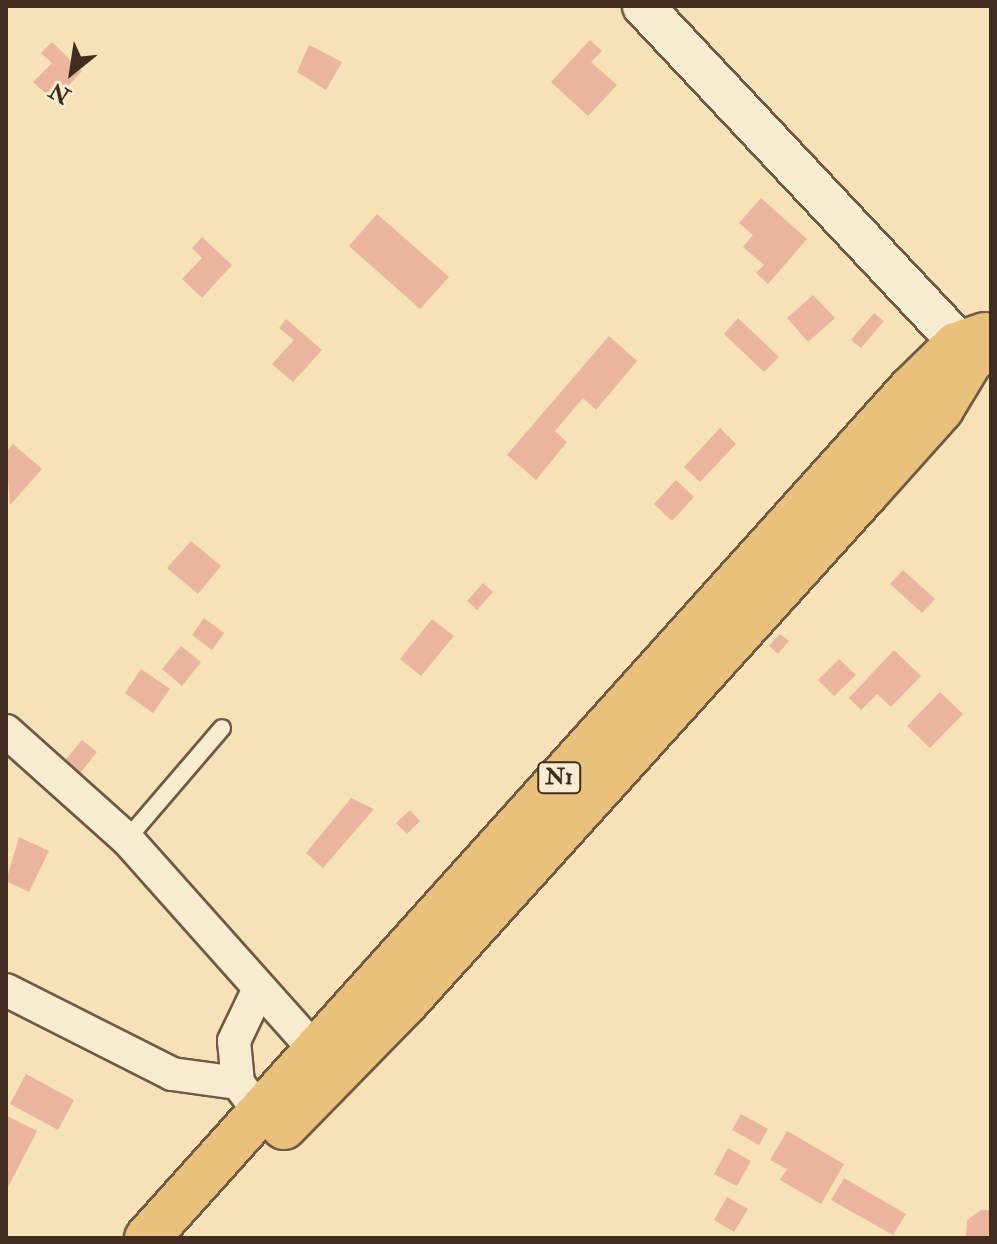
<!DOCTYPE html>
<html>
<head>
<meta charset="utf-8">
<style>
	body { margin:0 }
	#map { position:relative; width:997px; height:1244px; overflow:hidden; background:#f5e2b6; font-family:"IM FELL Double Pica",serif }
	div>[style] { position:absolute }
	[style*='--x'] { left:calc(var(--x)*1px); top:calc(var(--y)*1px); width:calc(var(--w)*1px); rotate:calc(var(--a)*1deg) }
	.building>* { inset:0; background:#ebb59d }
	.roads { filter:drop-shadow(2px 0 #6e5a45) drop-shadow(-2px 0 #6e5a45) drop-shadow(0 2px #6e5a45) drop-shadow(0 -2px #6e5a45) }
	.service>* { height:16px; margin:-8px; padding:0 8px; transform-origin:8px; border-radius:8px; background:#f8ecd0 }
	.minor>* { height:32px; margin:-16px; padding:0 16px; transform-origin:16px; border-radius:16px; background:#f8ecd0 }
	.tertiary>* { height:40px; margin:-20px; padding:0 20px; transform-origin:20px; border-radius:20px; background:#f8ecd0 }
	.primary>* { height:44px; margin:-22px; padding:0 22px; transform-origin:22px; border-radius:22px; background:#eac17b }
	span { translate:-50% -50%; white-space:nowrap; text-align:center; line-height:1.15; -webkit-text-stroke:8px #f8ecd0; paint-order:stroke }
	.shield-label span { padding:2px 6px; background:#f8ecd0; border:2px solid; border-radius:6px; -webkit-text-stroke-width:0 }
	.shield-label { font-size:22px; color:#412c1f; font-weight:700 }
	.frame { position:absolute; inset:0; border:8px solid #412c1f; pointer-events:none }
	.north { position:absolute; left:32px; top:32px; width:80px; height:80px; -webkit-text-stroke:6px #f8ecd0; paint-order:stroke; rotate:210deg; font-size:22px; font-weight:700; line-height:32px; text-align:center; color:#412c1f }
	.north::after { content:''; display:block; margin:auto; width:28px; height:36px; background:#412c1f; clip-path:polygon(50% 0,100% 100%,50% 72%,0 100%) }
</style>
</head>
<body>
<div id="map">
	<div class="building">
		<div style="clip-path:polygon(590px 40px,602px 51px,591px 62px,617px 85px,588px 116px,551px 82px)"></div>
		<div style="clip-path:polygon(52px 42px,82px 71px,54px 101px,33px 82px,52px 63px,41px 53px)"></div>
		<div style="clip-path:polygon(309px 45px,342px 62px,326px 90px,297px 72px)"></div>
		<div style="clip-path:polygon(761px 198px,807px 239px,768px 284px,756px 273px,764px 265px,743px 247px,753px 235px,739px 223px)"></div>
		<div style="clip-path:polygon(377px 214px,449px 277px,420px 309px,349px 246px)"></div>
		<div style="clip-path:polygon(202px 237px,232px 265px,202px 298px,182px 279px,202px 258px,192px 248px)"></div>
		<div style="clip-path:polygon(813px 295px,835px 318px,808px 342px,787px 318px)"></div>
		<div style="clip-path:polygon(874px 313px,884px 321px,861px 348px,851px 340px)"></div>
		<div style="clip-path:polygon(738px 318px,779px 357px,764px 372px,724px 334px)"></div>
		<div style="clip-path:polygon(286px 319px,322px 350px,293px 382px,272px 364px,294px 340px,279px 328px)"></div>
		<div style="clip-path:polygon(609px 336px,637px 361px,596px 410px,583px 398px,555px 431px,567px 442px,536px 480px,507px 455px)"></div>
		<div style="clip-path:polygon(720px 428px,736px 444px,700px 482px,684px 467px)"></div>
		<div style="clip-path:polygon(13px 444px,42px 469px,10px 505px,6px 452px)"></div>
		<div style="clip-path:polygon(676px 480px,694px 497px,672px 521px,654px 504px)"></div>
		<div style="clip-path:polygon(191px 541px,221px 566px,198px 594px,167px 568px)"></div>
		<div style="clip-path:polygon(903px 570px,935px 599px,922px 613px,890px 584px)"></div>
		<div style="clip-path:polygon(483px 583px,493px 592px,477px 610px,467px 601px)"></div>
		<div style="clip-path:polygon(204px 618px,224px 633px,212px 650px,192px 635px)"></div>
		<div style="clip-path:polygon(432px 619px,454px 636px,421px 676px,400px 659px)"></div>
		<div style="clip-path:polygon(780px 634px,789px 641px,778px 654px,769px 646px)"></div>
		<div style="clip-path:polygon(181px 646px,201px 662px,182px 686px,162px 669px)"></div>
		<div style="clip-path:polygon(894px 650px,921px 676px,891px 707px,877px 694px,861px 710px,849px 698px)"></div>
		<div style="clip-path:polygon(839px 659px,856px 675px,834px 696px,818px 680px)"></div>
		<div style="clip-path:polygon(141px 669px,170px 689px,153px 713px,125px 693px)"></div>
		<div style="clip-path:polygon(940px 692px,963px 714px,930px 748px,907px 726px)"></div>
		<div style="clip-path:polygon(82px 740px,97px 752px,78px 776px,62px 764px)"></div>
		<div style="clip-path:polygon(351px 798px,374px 809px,323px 868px,306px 853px)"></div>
		<div style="clip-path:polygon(410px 810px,420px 821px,407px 834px,396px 823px)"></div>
		<div style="clip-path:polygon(19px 837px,49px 851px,29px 892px,6px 881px)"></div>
		<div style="clip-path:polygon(26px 1074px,74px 1100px,58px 1130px,10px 1104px)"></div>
		<div style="clip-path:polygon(741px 1114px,768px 1129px,759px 1145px,732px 1130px)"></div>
		<div style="clip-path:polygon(7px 1116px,37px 1131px,6px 1191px,6px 1119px)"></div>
		<div style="clip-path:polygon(787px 1131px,844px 1164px,821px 1204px,780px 1180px,787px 1169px,770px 1160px)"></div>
		<div style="clip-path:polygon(728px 1148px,751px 1161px,737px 1186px,714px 1174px)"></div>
		<div style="clip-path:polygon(844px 1178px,906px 1214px,893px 1235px,831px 1200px)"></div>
		<div style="clip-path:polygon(727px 1197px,748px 1209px,734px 1232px,714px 1220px)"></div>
		<div style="clip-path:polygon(981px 1210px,991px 1210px,991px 1238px,966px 1238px,967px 1220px)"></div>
	</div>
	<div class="roads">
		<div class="service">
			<div style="--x:127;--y:839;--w:146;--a:-49.4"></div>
		</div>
		<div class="minor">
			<div style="--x:6;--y:731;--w:162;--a:41.8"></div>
			<div style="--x:127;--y:839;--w:283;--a:48.3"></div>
			<div style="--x:6;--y:990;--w:186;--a:26.8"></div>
			<div style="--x:172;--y:1074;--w:67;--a:7.8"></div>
			<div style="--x:250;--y:1099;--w:20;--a:-127"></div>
			<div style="--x:238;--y:1083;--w:42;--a:-95.4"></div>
			<div style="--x:234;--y:1041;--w:55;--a:-64.4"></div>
		</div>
		<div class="tertiary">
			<div style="--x:643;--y:6;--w:485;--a:46.8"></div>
		</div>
		<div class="primary">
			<div style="--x:284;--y:1127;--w:176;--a:-45.7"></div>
			<div style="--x:407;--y:1001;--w:685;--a:-47.9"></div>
			<div style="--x:866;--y:493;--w:113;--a:-48.2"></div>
			<div style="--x:941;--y:409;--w:77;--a:-58.8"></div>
			<div style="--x:147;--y:1238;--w:1142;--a:-48.02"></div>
			<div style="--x:911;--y:389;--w:63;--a:-44.4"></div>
			<div style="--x:956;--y:345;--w:31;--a:-19"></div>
		</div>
	</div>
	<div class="shield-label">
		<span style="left:559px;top:778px">N1</span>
	</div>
	<div class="frame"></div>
	<div class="north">N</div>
</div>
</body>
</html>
